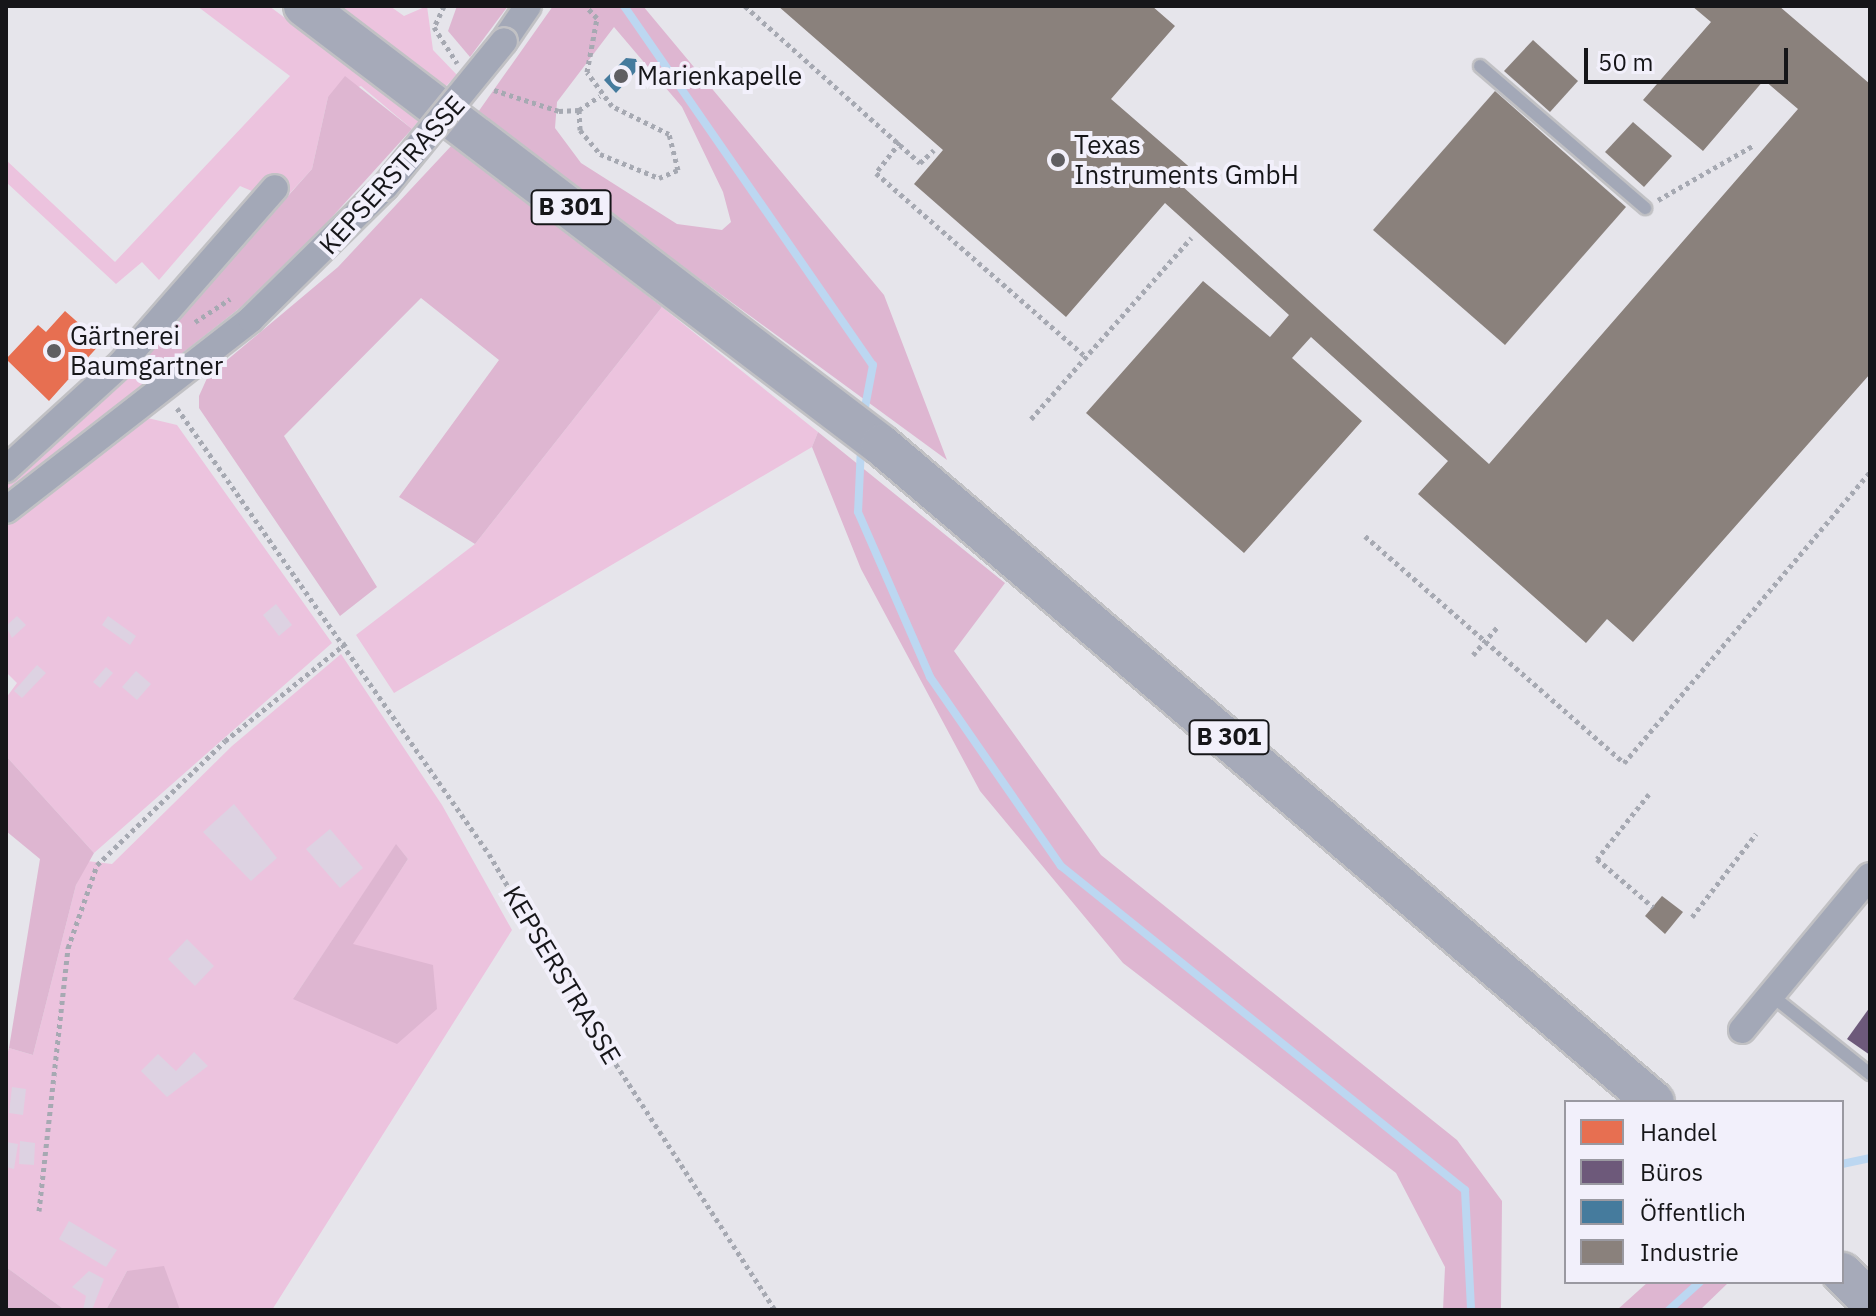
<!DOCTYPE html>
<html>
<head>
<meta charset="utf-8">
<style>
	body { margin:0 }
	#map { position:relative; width:1876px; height:1316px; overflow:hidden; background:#e6e5eb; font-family:"IBM Plex Sans",sans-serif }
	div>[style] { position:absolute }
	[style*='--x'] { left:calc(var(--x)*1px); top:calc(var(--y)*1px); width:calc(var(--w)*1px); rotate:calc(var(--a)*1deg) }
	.green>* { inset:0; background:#ecc3de }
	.forest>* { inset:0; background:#deb6d1 }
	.shops>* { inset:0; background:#e76f51 }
	.offices>* { inset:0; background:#6d597a }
	.public>* { inset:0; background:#457b9d }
	.industry>* { inset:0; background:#8a817c }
	.stream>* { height:8px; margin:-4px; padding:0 4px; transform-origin:4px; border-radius:4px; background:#bcd7f1 }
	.building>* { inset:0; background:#ddd2e2 }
	.path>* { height:5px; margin-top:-2.5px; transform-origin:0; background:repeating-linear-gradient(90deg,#a6a9b2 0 4px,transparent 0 8px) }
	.roads { filter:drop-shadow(2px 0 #c1c1c4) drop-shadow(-2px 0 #c1c1c4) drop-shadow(0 2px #c1c1c4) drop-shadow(0 -2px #c1c1c4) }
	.lane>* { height:12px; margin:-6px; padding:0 6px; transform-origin:6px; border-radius:6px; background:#a3a8b7 }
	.street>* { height:26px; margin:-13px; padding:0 13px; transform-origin:13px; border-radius:13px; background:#a3a8b7 }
	.primary>* { height:40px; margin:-20px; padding:0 20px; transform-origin:20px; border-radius:20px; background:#a6aab9 }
	.bridges { filter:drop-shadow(2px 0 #c1c1c4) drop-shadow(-2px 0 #c1c1c4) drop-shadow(0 2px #c1c1c4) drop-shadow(0 -2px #c1c1c4) }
	.street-bridge>* { height:26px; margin:-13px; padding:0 13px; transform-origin:13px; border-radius:13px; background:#a3a8b7 }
	.dots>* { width:22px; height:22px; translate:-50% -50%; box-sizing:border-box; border:4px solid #f2f0fb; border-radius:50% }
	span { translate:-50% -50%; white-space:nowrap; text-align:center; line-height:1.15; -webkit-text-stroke:8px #f2f0fb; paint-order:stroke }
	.shield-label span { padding:2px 6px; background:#f2f0fb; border:2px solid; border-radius:6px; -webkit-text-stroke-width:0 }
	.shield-label { font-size:24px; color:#161619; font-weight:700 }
	.poi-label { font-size:26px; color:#161619 }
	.left { translate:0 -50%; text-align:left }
	.street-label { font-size:26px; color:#161619 }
	.frame { position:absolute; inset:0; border:8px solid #161619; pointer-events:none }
	.legend { position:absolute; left:1564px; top:1100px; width:280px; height:184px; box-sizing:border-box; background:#f2f0fb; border:2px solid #9a99a1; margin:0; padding:10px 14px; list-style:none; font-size:24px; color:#161619 }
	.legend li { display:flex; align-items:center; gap:16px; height:40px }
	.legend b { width:40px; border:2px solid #9a99a1 }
	.scale { position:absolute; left:1584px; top:48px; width:204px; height:36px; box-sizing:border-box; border:4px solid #161619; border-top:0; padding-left:10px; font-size:24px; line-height:28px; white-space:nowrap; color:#161619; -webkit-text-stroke:6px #f2f0fb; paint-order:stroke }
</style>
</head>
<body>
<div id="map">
	<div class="green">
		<div style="clip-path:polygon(197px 6px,269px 6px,420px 119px,412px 129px,361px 86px,328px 97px,312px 169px,281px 203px,240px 186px,159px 280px,142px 262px,116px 284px,6px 182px,6px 160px,115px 262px,290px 76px)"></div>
		<div style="clip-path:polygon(338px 6px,390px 6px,404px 16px,427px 6px,433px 50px,457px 75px,445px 87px)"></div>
		<div style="clip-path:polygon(662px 307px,818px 432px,812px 447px,394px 693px,356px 635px,475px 544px)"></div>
		<div style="clip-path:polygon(138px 364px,152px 377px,6px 496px,6px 478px)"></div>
		<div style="clip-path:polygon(135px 415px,177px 425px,332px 643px,94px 853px,6px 756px,6px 698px,17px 683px,6px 672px,6px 521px)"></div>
		<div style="clip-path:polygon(evenodd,341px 654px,442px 805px,512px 930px,272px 1310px,180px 1310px,127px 1271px,106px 1310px,65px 1310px,6px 1267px,6px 1059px,9px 1048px,33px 1055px,76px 885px,87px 861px,112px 864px,232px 746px,341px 654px,396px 845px,408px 859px,352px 944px,293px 999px,396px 845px)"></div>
	</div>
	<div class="forest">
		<div style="clip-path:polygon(457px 6px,508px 6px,470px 57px,448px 31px)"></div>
		<div style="clip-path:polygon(evenodd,553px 6px,643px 6px,884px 295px,947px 460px,476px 115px,553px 6px,614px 27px,682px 107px,723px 192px,731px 222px,722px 230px,677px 224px,581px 163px,555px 128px,557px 102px,614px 27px)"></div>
		<div style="clip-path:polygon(345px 76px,412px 129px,274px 281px,152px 377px,138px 364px,312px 169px,328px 97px)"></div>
		<div style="clip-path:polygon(453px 144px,662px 307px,475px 544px,399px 497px,499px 360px,421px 298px,284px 436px,377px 587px,340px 616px,199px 408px,199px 396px,208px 376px,338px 267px)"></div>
		<div style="clip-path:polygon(818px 432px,1005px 583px,954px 651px,1101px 855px,1457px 1140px,1502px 1201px,1501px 1310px,1443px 1310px,1445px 1267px,1396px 1173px,1123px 963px,980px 791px,861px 569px,812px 447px)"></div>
		<div style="clip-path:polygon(6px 756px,94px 853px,76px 885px,33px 1055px,9px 1048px,40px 859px,6px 831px)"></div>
		<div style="clip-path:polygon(396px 844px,408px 859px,353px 944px,433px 965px,437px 1009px,397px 1044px,293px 999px)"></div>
		<div style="clip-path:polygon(164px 1266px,180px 1310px,106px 1310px,127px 1271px)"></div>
		<div style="clip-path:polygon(6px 1267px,65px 1310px,6px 1310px)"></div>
		<div style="clip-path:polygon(1648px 1282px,1729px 1282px,1700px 1310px,1617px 1310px)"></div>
	</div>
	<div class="shops">
		<div style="clip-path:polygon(65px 311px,101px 343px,49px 401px,6px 359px,38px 325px,46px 332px)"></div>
	</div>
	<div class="offices">
		<div style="clip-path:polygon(1870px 1007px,1870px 1055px,1847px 1039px)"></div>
	</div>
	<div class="public">
		<div style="clip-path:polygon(626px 58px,636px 59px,639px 68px,616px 93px,604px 80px)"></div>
	</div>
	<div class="industry">
		<div style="clip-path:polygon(778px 6px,1152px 6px,1175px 26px,1111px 99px,1194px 171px,1181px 185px,1489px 464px,1798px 109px,1764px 80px,1703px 151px,1643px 100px,1711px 22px,1692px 6px,1779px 6px,1870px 84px,1870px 374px,1633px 642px,1607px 619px,1586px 643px,1418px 494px,1448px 461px,1311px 337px,1292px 358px,1362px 421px,1244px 553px,1086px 413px,1203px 281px,1270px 337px,1289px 315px,1165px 203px,1066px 317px,914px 184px,943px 150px)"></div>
		<div style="clip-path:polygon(1533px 40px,1578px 81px,1550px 112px,1504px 71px)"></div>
		<div style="clip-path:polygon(1495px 91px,1626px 207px,1505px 345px,1373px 230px)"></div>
		<div style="clip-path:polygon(1633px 122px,1672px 156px,1644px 187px,1605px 152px)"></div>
		<div style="clip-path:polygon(1662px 896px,1683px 912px,1665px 934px,1645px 916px)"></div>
	</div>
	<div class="stream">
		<div style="--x:624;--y:6;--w:437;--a:55.3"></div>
		<div style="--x:873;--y:365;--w:54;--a:100.7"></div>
		<div style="--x:861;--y:447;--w:65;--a:92.6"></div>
		<div style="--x:858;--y:512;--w:180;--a:66.4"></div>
		<div style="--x:930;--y:677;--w:230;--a:55.3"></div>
		<div style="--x:1061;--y:866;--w:518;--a:38.73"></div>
		<div style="--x:1465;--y:1190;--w:120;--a:87.1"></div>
		<div style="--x:1842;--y:1164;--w:29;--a:-12"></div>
		<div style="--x:1669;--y:1310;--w:42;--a:-42.1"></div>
	</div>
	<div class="building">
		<div style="clip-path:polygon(276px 604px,292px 625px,279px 636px,263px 615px)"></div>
		<div style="clip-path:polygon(17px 616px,26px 625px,12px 638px,6px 626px)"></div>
		<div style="clip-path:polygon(108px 616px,136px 636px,130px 645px,102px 625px)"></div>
		<div style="clip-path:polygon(37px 665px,46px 673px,22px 698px,14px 691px)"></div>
		<div style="clip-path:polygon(106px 667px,113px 673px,100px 688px,93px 682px)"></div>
		<div style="clip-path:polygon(136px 671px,151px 684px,137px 700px,122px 687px)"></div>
		<div style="clip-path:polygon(234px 804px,277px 858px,251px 881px,203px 832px)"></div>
		<div style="clip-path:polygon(330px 829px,363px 868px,340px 888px,306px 849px)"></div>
		<div style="clip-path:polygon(187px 939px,214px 966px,195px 986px,168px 959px)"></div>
		<div style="clip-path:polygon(194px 1052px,208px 1066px,167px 1097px,141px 1071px,158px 1054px,176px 1071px)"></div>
		<div style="clip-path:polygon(12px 1087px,26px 1089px,23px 1115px,9px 1113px)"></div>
		<div style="clip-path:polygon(20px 1141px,35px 1143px,34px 1165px,19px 1164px)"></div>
		<div style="clip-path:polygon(6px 1142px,18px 1144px,14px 1169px,6px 1167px)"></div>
		<div style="clip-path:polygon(69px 1221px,117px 1250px,106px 1267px,59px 1239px)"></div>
		<div style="clip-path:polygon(89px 1271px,104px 1279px,92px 1310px,83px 1310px,86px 1296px,72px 1287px)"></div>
	</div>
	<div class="path">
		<div style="--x:444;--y:6;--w:23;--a:115"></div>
		<div style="--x:434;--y:27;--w:43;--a:57.4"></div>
		<div style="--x:745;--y:6;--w:235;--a:41.9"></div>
		<div style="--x:920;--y:163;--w:19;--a:-43"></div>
		<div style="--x:494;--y:90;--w:68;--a:17.9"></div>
		<div style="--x:559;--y:111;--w:20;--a:-3"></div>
		<div style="--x:579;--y:110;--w:25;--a:-34"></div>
		<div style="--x:579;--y:110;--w:20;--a:87"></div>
		<div style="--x:580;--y:130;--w:31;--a:50"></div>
		<div style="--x:600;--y:154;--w:64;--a:22.1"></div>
		<div style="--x:659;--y:178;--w:21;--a:-23"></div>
		<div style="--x:678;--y:170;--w:37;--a:-104"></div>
		<div style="--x:669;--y:134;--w:64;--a:-153.8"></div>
		<div style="--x:612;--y:106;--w:42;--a:-126.3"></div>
		<div style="--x:587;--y:72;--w:55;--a:-79.5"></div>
		<div style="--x:597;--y:18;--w:16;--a:-133"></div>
		<div style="--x:900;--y:142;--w:39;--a:128"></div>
		<div style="--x:876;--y:173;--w:279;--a:41.2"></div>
		<div style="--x:1658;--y:200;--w:111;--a:-29.8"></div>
		<div style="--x:195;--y:322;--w:42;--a:-33.3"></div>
		<div style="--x:177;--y:408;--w:544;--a:55.03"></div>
		<div style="--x:489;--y:854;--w:157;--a:59.8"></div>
		<div style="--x:568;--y:990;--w:381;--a:57.1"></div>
		<div style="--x:1031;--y:419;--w:242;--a:-48.5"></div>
		<div style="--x:1365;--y:536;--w:344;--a:41.2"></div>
		<div style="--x:1624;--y:763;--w:381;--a:-49.8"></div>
		<div style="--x:1473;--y:655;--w:37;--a:-49"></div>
		<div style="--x:1649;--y:794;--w:83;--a:128.7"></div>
		<div style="--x:1597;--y:859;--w:74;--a:40.6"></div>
		<div style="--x:1692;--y:917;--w:105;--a:-52.4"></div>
		<div style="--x:39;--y:1211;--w:265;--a:-83.7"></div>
		<div style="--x:68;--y:948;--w:88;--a:-70.7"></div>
		<div style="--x:97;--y:865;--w:178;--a:-44.1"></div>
		<div style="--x:225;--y:741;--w:156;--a:-39"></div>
	</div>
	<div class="roads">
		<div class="lane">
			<div style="--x:1480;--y:66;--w:218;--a:40.7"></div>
			<div style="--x:1771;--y:995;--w:127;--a:38.6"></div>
		</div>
		<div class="street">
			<div style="--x:504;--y:41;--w:42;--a:-55.6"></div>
			<div style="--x:6;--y:469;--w:154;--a:-42.4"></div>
			<div style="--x:120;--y:365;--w:235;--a:-48.8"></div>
			<div style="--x:6;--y:510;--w:311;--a:-37.9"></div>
			<div style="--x:251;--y:319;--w:188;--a:-44.6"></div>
			<div style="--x:1742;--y:1030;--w:200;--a:-50.3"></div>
		</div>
		<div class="primary">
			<div style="--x:304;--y:6;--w:725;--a:37.27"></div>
			<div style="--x:881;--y:445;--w:1014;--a:40.36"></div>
			<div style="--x:1842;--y:1273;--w:40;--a:45"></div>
		</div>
	</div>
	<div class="bridges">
		<div class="street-bridge">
			<div style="--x:385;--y:187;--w:188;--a:-50.8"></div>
		</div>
	</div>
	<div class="dots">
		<div style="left:621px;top:76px;background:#5f5e62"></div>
		<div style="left:1058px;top:160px;background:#5f5e62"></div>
		<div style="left:54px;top:351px;background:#5f5e62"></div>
	</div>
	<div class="shield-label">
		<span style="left:571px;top:207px">B 301</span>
		<span style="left:1229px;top:737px">B 301</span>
	</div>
	<div class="poi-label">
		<span class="left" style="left:637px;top:76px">Marienkapelle</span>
		<span class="left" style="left:1074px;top:160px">Texas<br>Instruments GmbH</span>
		<span class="left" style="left:70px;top:351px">Gärtnerei<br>Baumgartner</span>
	</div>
	<div class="street-label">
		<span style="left:392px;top:175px;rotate:-48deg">KEPSERSTRASSE</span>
		<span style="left:562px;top:975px;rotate:59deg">KEPSERSTRASSE</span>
	</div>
	<div class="frame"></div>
	<ul class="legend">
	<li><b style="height:22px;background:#e76f51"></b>Handel</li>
	<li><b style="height:22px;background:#6d597a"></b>Büros</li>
	<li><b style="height:22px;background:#457b9d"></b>Öffentlich</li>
	<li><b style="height:22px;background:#8a817c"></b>Industrie</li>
	</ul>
	<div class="scale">50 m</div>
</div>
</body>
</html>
